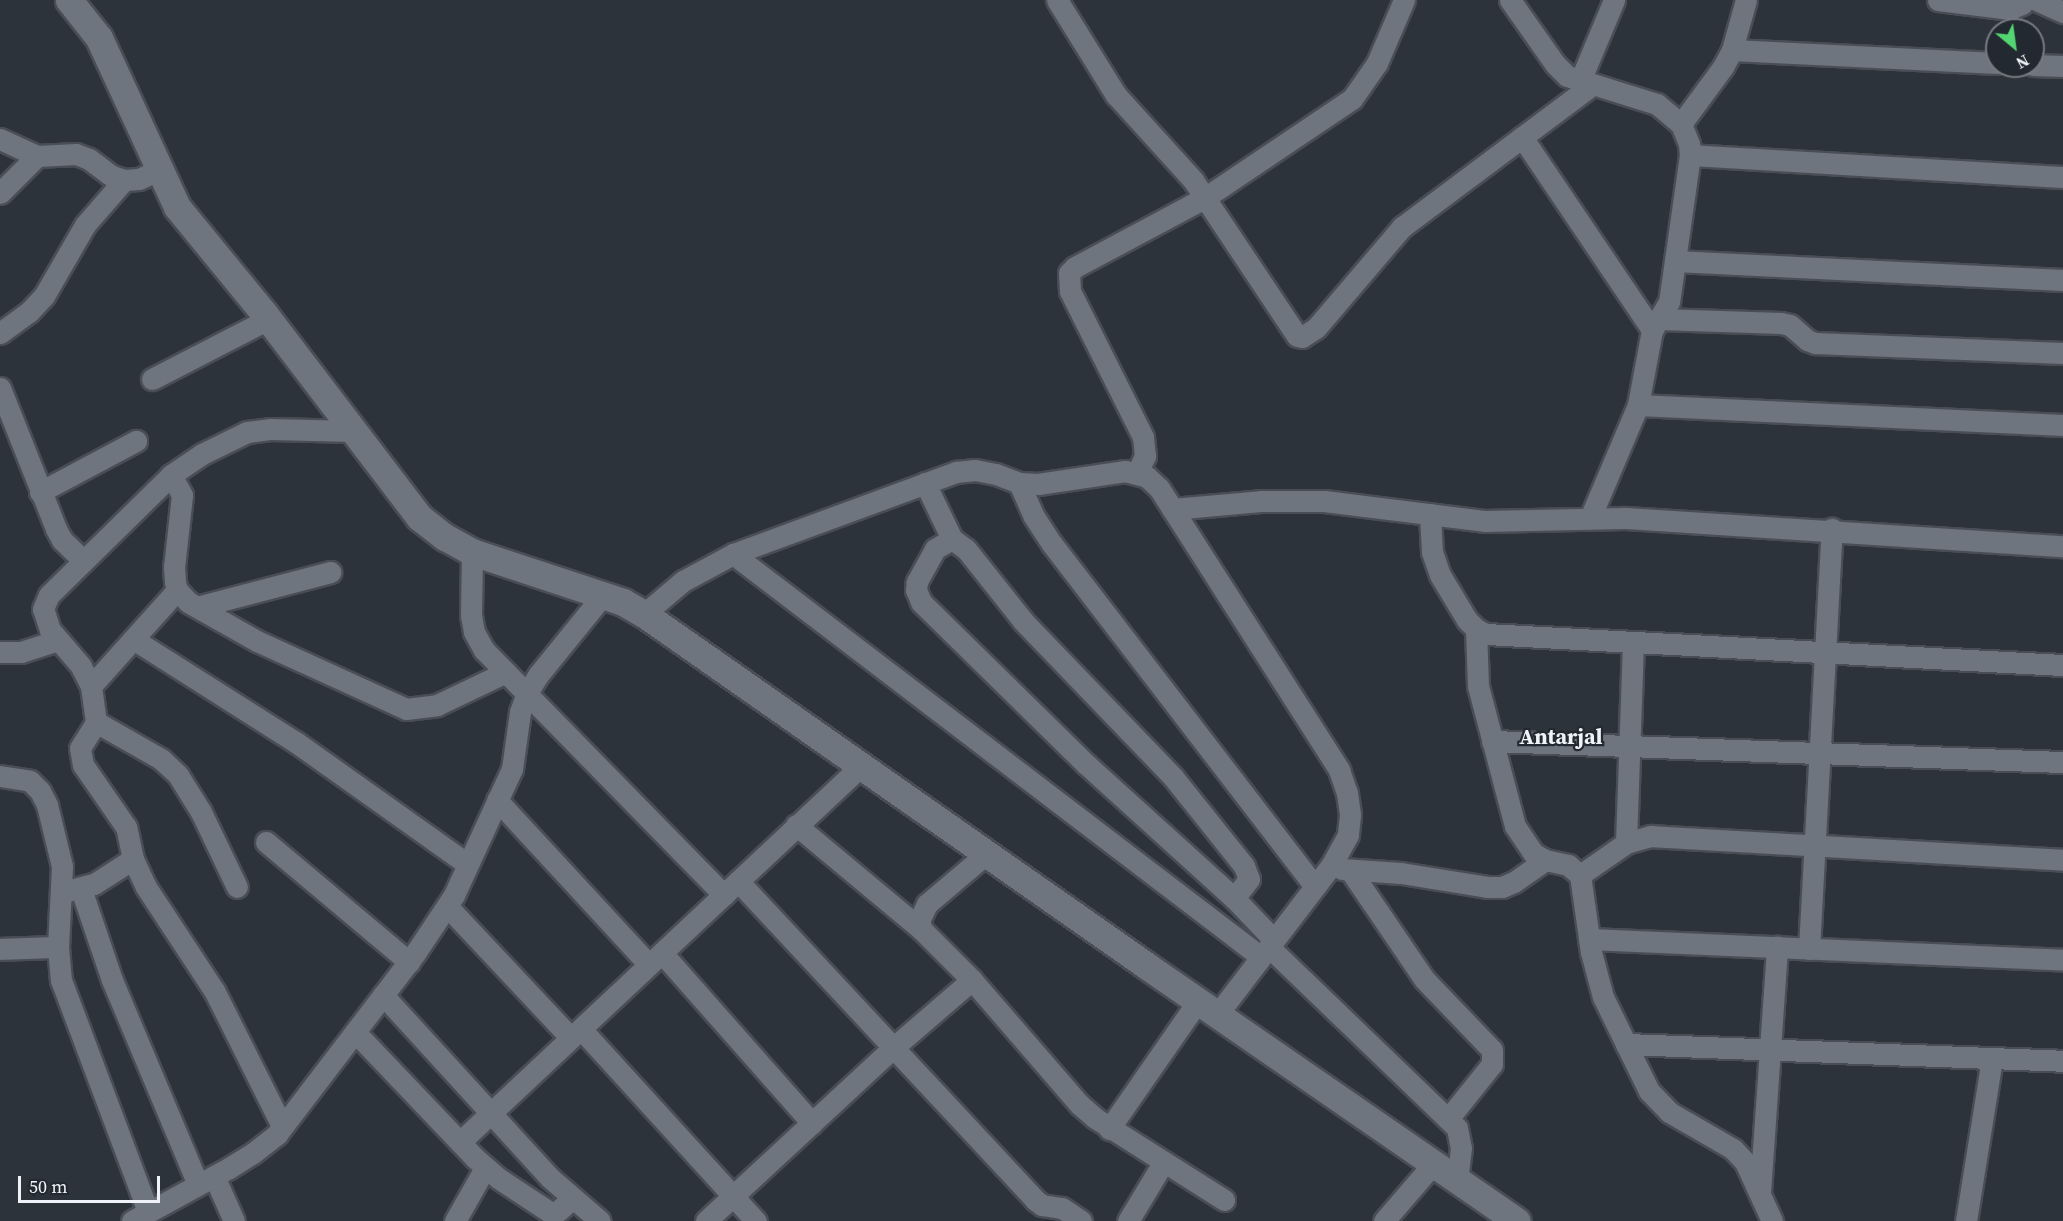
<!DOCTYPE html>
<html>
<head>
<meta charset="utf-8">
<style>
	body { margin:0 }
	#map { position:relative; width:2063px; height:1221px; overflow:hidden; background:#2c333b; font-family:"Source Serif 4",serif }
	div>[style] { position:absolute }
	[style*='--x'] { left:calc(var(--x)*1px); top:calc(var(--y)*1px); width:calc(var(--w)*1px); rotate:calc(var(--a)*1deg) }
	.roads { filter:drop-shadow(2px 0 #494e56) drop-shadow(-2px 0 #494e56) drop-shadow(0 2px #494e56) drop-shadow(0 -2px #494e56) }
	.minor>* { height:21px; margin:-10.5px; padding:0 10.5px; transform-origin:10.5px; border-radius:10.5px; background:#6e757e }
	.tertiary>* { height:27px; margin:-13.5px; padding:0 13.5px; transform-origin:13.5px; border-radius:13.5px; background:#6e757e }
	span { translate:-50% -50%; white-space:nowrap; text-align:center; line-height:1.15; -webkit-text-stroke:4.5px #232931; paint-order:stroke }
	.quarter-label { font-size:22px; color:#eff3f9; font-weight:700 }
	.north { position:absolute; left:1985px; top:18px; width:60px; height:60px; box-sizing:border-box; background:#232931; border:2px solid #757a81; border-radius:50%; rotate:151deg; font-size:16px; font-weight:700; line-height:24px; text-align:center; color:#eff3f9 }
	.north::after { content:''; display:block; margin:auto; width:21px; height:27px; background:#53d672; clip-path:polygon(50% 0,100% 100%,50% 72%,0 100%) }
	.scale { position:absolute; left:18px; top:1176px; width:142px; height:27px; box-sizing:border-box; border:3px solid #eff3f9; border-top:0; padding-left:8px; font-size:18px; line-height:21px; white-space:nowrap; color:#eff3f9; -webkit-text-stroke:4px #232931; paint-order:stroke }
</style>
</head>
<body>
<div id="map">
	<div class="roads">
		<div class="minor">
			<div style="--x:1057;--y:0;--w:112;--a:58.2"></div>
			<div style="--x:1116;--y:95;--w:115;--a:47.8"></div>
			<div style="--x:1193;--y:180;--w:187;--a:56.3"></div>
			<div style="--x:1297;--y:336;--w:5;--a:11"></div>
			<div style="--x:1302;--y:337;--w:17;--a:-33"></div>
			<div style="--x:1316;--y:328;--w:133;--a:-49.6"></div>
			<div style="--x:1402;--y:227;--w:237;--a:-36.8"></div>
			<div style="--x:1510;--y:0;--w:78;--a:54.9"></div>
			<div style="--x:1555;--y:64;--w:17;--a:45"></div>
			<div style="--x:1567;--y:76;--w:94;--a:17.3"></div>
			<div style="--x:1657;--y:104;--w:31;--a:40"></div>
			<div style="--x:1681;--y:124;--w:22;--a:68"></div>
			<div style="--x:1689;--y:144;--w:11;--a:85"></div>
			<div style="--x:1690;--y:155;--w:148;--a:98.1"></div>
			<div style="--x:1669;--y:302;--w:33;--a:121"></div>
			<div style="--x:1652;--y:330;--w:76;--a:100.6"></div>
			<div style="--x:1638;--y:405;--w:123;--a:113"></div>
			<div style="--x:1938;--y:0;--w:73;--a:7.1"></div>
			<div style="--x:2010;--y:9;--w:13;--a:-23"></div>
			<div style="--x:2022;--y:4;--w:4;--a:-63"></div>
			<div style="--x:2036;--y:0;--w:30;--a:24"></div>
			<div style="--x:1732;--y:50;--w:265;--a:2.8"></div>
			<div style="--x:2033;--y:65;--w:30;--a:2"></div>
			<div style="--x:1580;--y:81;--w:88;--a:-67.2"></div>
			<div style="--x:1681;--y:124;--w:71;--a:-53.6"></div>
			<div style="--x:1723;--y:67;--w:19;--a:-62"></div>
			<div style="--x:1732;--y:50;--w:52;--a:-74.4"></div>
			<div style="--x:1522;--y:137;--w:233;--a:56"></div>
			<div style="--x:0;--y:139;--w:41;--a:24.7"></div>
			<div style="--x:37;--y:156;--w:39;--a:-3"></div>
			<div style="--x:76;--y:154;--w:14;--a:21"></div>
			<div style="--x:89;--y:159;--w:26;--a:37"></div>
			<div style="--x:110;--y:175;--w:15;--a:20"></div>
			<div style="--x:124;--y:180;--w:15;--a:-4"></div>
			<div style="--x:139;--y:179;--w:21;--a:-25"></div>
			<div style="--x:1690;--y:155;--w:374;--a:3.4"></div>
			<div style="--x:0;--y:193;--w:52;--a:-45"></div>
			<div style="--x:1675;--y:261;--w:388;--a:2.8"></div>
			<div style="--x:1659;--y:319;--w:122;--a:1.9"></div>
			<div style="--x:1781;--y:323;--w:9;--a:13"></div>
			<div style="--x:1790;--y:325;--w:23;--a:41"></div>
			<div style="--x:1807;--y:340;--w:9;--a:21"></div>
			<div style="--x:1815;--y:343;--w:248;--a:2.3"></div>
			<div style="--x:0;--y:333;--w:36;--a:-36"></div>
			<div style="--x:29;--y:312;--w:22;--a:-47"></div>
			<div style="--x:44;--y:296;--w:82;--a:-60"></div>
			<div style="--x:85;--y:225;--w:60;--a:-49.1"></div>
			<div style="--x:152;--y:379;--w:131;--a:-27.3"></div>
			<div style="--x:0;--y:388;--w:152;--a:68.3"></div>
			<div style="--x:56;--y:529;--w:13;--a:61"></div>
			<div style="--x:62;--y:540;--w:30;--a:44"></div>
			<div style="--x:1638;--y:405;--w:425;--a:2.7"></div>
			<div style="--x:1137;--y:473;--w:19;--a:-65"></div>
			<div style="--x:1145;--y:456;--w:19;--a:-96"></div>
			<div style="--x:1143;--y:437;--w:163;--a:-116.6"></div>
			<div style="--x:1070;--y:291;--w:18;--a:-93"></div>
			<div style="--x:1069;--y:273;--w:8;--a:-45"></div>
			<div style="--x:1075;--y:267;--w:149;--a:-28.1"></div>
			<div style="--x:1206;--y:197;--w:176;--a:-33.9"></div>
			<div style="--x:1352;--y:99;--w:44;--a:-55.2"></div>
			<div style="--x:1377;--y:63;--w:69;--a:-66.8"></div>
			<div style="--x:171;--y:475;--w:23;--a:61"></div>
			<div style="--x:182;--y:495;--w:72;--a:96.3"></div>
			<div style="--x:174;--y:567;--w:15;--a:86"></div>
			<div style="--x:175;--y:582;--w:8;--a:76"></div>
			<div style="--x:177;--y:590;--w:16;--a:47"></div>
			<div style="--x:188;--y:602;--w:79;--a:29.5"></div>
			<div style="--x:257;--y:641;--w:164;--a:24.5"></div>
			<div style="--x:406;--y:709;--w:31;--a:-7"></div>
			<div style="--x:437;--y:705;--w:76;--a:-25.6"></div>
			<div style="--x:925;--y:483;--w:62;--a:64.3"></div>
			<div style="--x:952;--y:539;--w:17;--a:36"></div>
			<div style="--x:966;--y:549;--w:92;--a:51.6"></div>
			<div style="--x:1023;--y:621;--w:216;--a:46.1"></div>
			<div style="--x:1173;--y:777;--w:114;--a:51.4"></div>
			<div style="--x:1244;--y:866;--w:14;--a:69"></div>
			<div style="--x:1249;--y:879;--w:24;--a:128"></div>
			<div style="--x:1019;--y:483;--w:35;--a:66"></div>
			<div style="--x:1033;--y:515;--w:35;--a:57"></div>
			<div style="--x:1052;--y:544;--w:432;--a:52.5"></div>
			<div style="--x:40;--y:492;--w:109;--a:-28"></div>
			<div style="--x:1172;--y:509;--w:89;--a:-5.1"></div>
			<div style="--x:1261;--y:501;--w:63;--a:0"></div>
			<div style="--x:1324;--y:501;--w:161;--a:7.1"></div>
			<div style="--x:1484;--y:521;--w:141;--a:-1.2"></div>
			<div style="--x:1625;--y:518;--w:439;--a:3.7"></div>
			<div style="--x:1430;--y:514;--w:38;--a:87"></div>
			<div style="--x:1432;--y:552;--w:24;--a:71"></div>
			<div style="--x:1440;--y:575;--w:52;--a:59"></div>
			<div style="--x:1467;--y:620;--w:13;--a:45"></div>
			<div style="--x:1476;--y:629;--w:11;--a:27"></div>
			<div style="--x:1486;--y:634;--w:578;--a:3.08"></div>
			<div style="--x:952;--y:539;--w:20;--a:150"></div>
			<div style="--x:935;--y:549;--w:38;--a:119"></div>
			<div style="--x:917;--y:582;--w:8;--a:97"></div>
			<div style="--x:916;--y:590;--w:13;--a:67"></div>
			<div style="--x:921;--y:602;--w:231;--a:44.5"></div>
			<div style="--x:1086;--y:764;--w:200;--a:42.2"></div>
			<div style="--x:1234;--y:898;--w:58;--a:46.4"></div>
			<div style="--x:472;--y:552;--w:63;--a:90.9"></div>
			<div style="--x:471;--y:615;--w:17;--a:80"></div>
			<div style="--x:474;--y:632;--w:21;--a:61"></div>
			<div style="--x:484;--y:650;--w:343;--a:45.6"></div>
			<div style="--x:733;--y:554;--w:664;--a:37.35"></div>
			<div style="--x:197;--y:607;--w:138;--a:-14.7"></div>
			<div style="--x:644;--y:614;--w:51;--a:-40.2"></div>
			<div style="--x:683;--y:581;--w:57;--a:-28.4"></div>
			<div style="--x:733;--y:554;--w:238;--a:-20.2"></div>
			<div style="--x:956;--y:472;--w:19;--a:-6"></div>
			<div style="--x:975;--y:470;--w:21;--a:11"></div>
			<div style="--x:996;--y:474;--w:25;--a:21"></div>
			<div style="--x:1019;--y:483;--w:19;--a:3"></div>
			<div style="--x:1038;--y:484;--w:88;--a:-8.5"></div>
			<div style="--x:1125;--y:471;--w:23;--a:15"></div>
			<div style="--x:1147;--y:477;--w:16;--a:43"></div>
			<div style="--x:1159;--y:488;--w:335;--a:57.4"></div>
			<div style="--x:1339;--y:770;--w:24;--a:71"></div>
			<div style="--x:1347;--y:793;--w:22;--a:82"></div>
			<div style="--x:1350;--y:815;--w:20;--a:96"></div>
			<div style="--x:1348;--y:835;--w:37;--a:119"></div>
			<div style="--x:1330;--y:867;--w:186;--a:127.4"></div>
			<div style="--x:1476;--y:629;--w:57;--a:88"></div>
			<div style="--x:1478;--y:686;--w:145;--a:75.2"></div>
			<div style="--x:1515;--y:826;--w:32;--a:56"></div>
			<div style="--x:1533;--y:853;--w:14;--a:30"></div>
			<div style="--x:1545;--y:860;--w:24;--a:12"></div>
			<div style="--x:1568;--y:865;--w:16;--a:40"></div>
			<div style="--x:1580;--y:875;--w:78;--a:81.9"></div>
			<div style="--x:1591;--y:952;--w:47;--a:75.1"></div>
			<div style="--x:1603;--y:997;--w:105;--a:63.9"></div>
			<div style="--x:1649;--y:1091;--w:29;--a:46"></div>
			<div style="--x:1669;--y:1112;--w:74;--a:30"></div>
			<div style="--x:1733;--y:1149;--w:18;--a:47"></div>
			<div style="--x:1745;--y:1162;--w:65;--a:65.4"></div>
			<div style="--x:133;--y:639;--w:194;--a:32.4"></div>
			<div style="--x:297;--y:743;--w:209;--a:35.4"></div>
			<div style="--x:0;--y:652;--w:21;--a:0"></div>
			<div style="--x:21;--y:652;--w:39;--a:-18"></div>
			<div style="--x:91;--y:686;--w:129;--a:-48.1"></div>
			<div style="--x:96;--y:722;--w:75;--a:29.6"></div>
			<div style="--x:161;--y:759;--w:23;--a:43"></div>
			<div style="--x:178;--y:775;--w:44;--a:58.1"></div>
			<div style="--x:201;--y:812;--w:83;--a:64.4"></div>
			<div style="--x:1492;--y:741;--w:571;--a:2.11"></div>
			<div style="--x:0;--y:776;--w:30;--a:9"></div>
			<div style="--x:30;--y:781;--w:14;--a:45"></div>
			<div style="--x:40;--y:791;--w:16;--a:63"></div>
			<div style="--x:47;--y:805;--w:63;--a:76.2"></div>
			<div style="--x:62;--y:866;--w:81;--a:92.8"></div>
			<div style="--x:58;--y:947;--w:33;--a:85"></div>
			<div style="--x:61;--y:980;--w:248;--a:69.4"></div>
			<div style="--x:497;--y:800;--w:224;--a:47.3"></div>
			<div style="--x:796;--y:825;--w:164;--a:39.8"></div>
			<div style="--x:266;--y:842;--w:187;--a:40"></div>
			<div style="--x:1626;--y:843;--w:200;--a:-88"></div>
			<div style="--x:1342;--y:869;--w:59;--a:3.9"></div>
			<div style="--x:1401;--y:873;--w:87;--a:9.2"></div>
			<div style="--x:1487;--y:887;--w:15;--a:0"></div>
			<div style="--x:1502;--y:887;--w:13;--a:-23"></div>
			<div style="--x:1514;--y:882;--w:38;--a:-35"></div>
			<div style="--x:1350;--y:870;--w:132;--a:55.8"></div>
			<div style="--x:1424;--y:979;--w:98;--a:46.2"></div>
			<div style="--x:1492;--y:1050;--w:14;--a:90"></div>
			<div style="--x:1492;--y:1064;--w:70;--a:128.7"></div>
			<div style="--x:1580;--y:875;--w:56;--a:-34.8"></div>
			<div style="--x:1626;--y:843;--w:26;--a:-16"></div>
			<div style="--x:1651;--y:836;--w:413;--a:3.3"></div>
			<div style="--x:738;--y:881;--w:436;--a:47"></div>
			<div style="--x:1035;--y:1200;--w:9;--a:36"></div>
			<div style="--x:1042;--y:1205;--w:20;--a:9"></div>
			<div style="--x:1062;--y:1208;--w:23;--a:34"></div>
			<div style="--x:81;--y:889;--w:96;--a:71.2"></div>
			<div style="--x:112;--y:980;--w:222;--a:67.2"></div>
			<div style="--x:67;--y:891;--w:28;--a:-15"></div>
			<div style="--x:94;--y:884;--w:46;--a:-32.7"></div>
			<div style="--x:447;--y:906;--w:181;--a:46.8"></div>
			<div style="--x:1589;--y:939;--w:474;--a:2.5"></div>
			<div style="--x:1269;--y:947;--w:261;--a:43.9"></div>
			<div style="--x:1457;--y:1128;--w:20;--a:79"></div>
			<div style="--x:1461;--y:1148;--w:32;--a:97"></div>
			<div style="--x:0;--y:949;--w:58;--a:-2"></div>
			<div style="--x:1809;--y:949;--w:421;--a:-86.9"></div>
			<div style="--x:662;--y:953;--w:227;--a:48.6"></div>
			<div style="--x:972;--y:980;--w:71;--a:-135"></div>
			<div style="--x:922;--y:930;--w:9;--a:-108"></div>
			<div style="--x:919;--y:921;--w:19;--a:-65"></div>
			<div style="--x:927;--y:904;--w:77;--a:-40.3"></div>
			<div style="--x:383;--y:995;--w:246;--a:47.6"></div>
			<div style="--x:549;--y:1177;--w:67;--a:40.8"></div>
			<div style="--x:581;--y:1029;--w:260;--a:47.7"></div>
			<div style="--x:355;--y:1032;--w:174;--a:46.4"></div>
			<div style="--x:475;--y:1158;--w:30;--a:41"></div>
			<div style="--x:498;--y:1178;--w:64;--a:33.4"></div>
			<div style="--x:551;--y:1213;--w:7;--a:-16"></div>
			<div style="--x:558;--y:1211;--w:18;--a:-41"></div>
			<div style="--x:1626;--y:1044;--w:437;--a:2.2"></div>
			<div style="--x:282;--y:1126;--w:150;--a:-116.6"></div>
			<div style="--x:215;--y:992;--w:126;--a:-123.3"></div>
			<div style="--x:146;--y:887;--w:31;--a:-115"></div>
			<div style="--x:133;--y:859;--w:33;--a:-102"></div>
			<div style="--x:126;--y:827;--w:75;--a:-124.7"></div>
			<div style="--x:83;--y:765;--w:17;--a:-100"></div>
			<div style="--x:80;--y:748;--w:31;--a:-58"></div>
			<div style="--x:96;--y:722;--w:36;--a:-98"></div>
			<div style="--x:91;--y:686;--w:22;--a:-117"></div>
			<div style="--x:81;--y:666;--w:48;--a:-130.7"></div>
			<div style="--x:50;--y:630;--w:22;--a:-108"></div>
			<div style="--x:43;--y:609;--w:15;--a:-67"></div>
			<div style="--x:49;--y:595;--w:171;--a:-44.5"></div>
			<div style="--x:171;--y:475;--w:37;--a:-34"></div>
			<div style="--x:202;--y:454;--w:50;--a:-26.1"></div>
			<div style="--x:247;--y:432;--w:23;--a:-7"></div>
			<div style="--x:270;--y:429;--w:83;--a:1.4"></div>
			<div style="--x:1109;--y:1129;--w:156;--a:-55.2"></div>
			<div style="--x:460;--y:1142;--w:550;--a:-43.16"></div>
			<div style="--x:214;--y:1176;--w:49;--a:66"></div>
			<div style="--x:1760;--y:1192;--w:246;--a:-86"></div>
			<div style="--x:132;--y:1221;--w:111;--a:-28.7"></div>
			<div style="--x:229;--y:1168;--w:28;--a:-32"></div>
			<div style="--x:253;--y:1153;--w:31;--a:-38"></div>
			<div style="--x:277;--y:1134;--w:229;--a:-52.6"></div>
			<div style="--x:416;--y:952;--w:69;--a:-56.3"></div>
			<div style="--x:454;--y:895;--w:139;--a:-65.3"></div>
			<div style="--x:512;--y:769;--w:58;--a:-82"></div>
			<div style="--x:520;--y:712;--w:20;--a:-70"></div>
			<div style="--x:527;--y:693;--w:22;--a:-58"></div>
			<div style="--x:539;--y:674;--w:102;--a:-51"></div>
			<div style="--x:455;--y:1221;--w:61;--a:-60.5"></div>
			<div style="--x:706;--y:1221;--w:256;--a:-42.8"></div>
			<div style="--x:894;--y:1047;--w:103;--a:-40.7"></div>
			<div style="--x:972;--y:980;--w:164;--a:49.2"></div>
			<div style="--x:1079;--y:1104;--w:21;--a:41"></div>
			<div style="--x:1095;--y:1118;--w:153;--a:32.4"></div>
			<div style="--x:1128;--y:1221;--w:68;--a:-58.9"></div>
			<div style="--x:1384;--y:1221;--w:75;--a:-49.3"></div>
			<div style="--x:1966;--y:1221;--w:164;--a:-80.9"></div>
		</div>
		<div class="tertiary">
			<div style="--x:69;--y:0;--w:48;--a:51.7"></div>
			<div style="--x:99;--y:38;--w:186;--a:65.2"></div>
			<div style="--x:177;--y:207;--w:136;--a:50.7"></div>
			<div style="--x:263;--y:312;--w:258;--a:52.7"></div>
			<div style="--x:419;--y:517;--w:33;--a:38"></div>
			<div style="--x:445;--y:537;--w:31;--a:29"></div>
			<div style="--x:472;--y:552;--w:159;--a:18.3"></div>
			<div style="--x:623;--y:602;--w:24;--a:30"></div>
			<div style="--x:644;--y:614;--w:614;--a:34.98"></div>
			<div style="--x:1147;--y:966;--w:449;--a:34.6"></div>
		</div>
	</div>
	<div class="quarter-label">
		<span style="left:1561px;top:737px">Antarjal</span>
	</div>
	<div class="north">N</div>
	<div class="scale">50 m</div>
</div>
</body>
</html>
